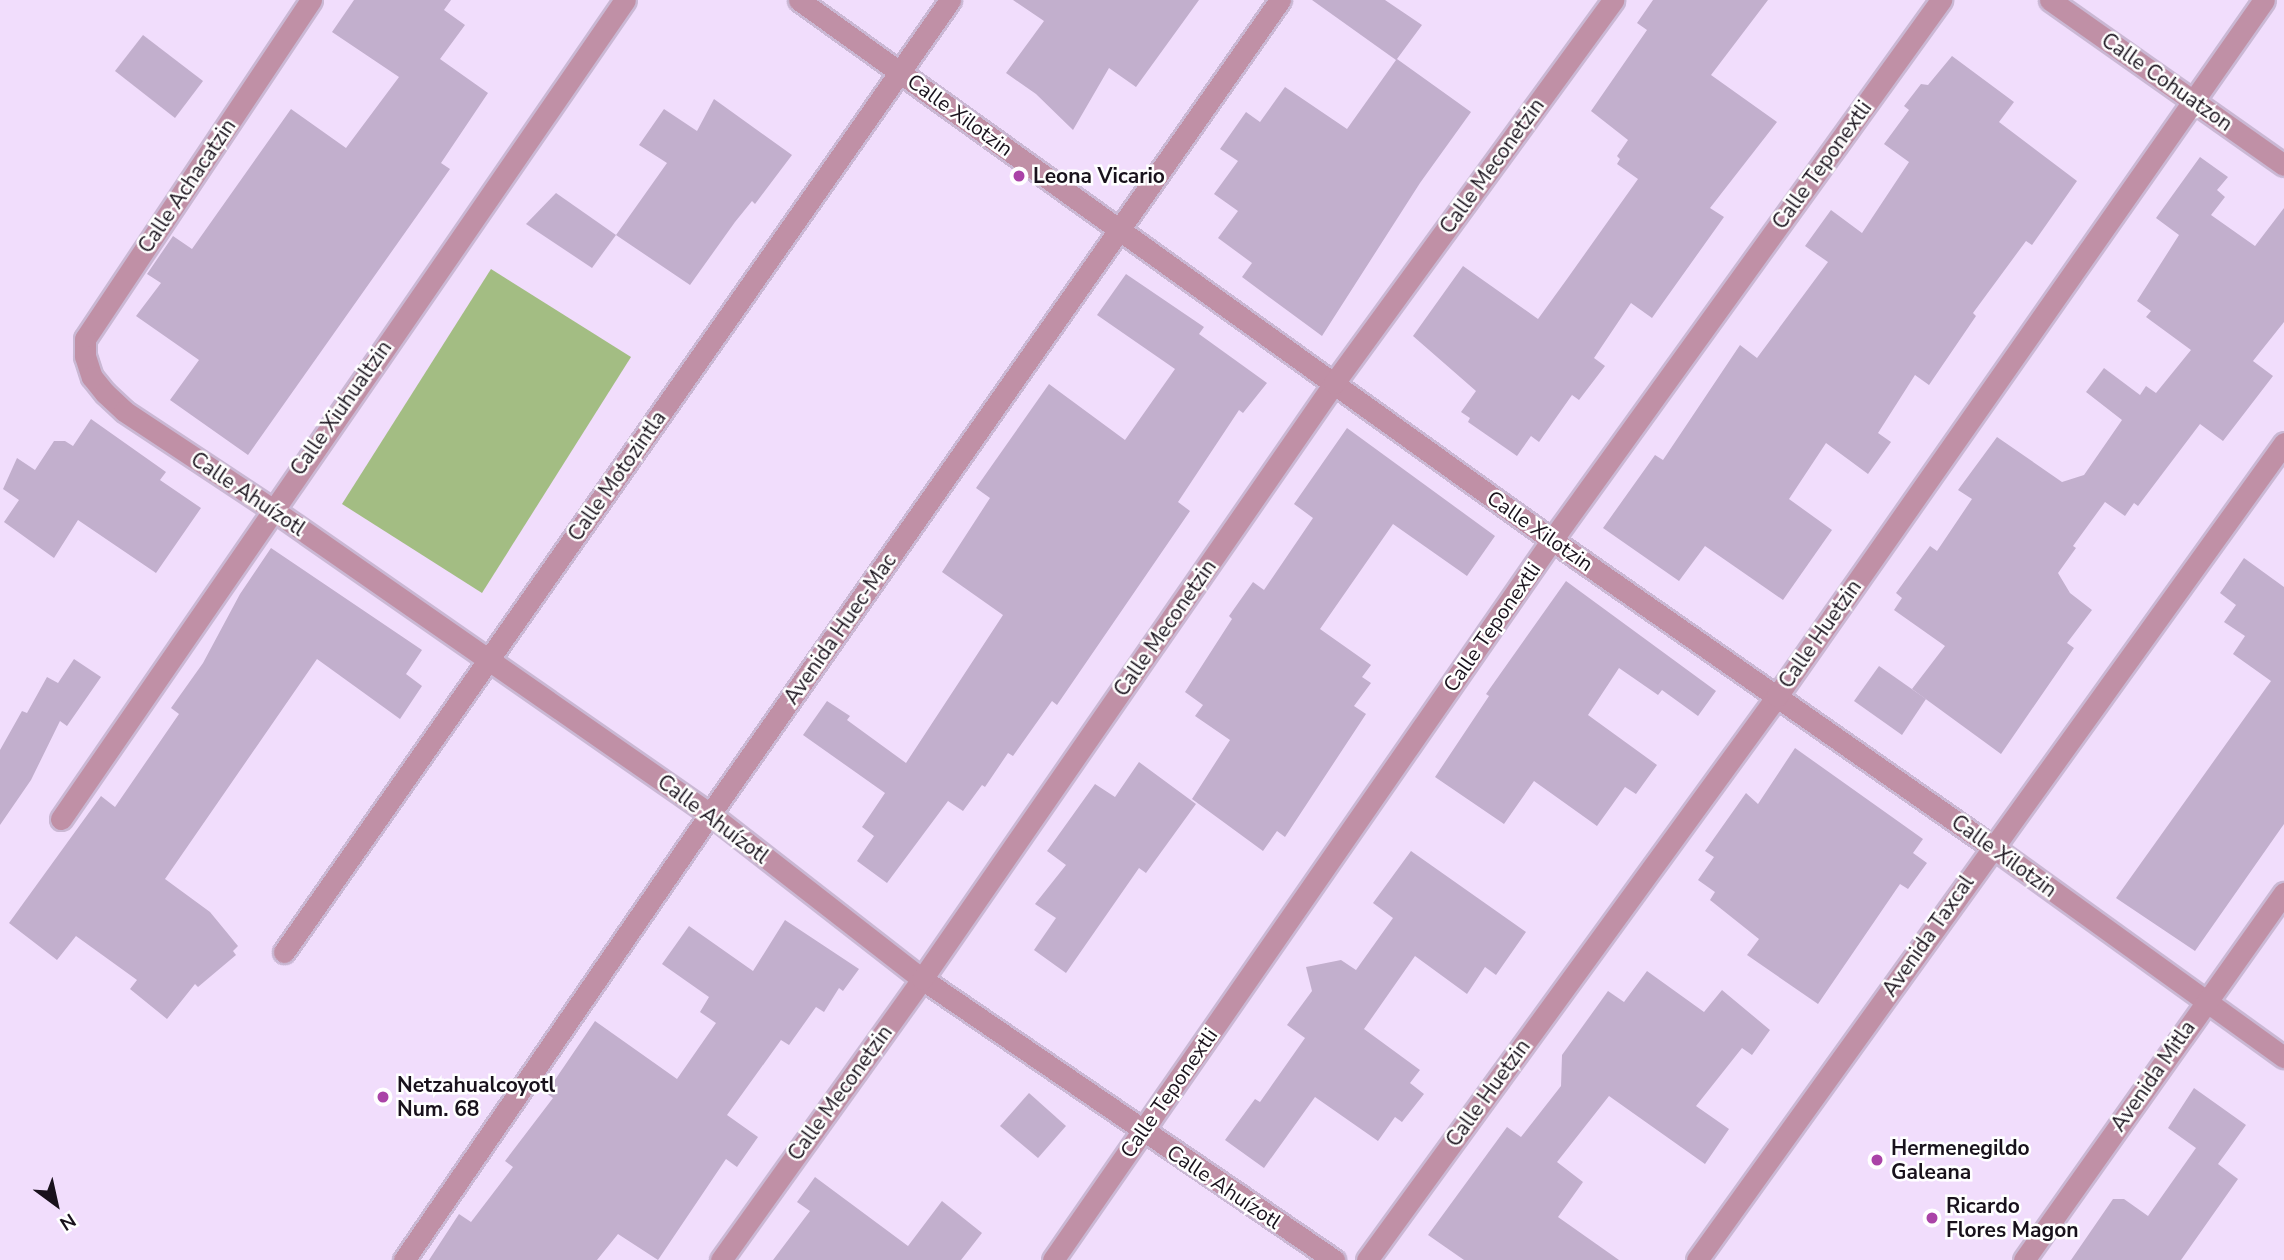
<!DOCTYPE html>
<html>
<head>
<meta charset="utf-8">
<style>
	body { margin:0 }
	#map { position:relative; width:2284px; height:1260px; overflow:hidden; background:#f1ddfc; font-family:"Nunito Sans",sans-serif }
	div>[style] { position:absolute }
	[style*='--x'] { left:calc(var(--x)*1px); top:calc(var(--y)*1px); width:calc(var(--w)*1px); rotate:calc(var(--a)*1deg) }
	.green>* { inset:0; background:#a3bd83 }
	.building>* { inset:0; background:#c2afcd }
	.roads { filter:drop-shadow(2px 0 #cab8d4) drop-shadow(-2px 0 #cab8d4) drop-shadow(0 2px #cab8d4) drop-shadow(0 -2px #cab8d4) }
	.minor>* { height:21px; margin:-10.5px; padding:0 10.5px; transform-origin:10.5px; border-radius:10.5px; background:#c090a6 }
	.dots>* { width:19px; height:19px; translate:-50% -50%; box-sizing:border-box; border:4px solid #fff; border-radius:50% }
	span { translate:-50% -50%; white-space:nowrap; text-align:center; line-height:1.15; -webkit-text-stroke:5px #fff; paint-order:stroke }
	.street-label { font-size:21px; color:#19121c }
	.poi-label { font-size:21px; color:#19121c; font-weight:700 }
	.left { translate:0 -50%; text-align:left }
	.north { position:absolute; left:21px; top:1169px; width:70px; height:70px; -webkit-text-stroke:5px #fff; paint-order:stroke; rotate:147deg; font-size:19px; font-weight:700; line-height:28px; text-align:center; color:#19121c }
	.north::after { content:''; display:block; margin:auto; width:24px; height:32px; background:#19121c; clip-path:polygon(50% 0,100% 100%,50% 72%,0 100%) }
</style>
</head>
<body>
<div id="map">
	<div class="green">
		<div style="clip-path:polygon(491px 269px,631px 357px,482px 593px,342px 504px)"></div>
	</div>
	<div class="building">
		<div style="clip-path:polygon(354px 0,451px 0,444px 10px,465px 25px,440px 59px,488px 93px,441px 163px,450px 169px,248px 455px,170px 400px,199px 360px,136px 316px,161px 283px,147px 274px,173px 236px,192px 249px,291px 109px,346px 148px,399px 77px,332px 32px)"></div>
		<div style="clip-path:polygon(1013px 0,1199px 0,1136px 87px,1109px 68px,1073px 130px,1036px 94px,1006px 73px,1044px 21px)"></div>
		<div style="clip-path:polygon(1312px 0,1385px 0,1422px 25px,1397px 59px,1471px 112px,1420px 183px,1322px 336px,1242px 277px,1252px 263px,1218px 238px,1238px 211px,1214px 194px,1238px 161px,1220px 149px,1246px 112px,1260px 122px,1285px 87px,1347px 129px,1396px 60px)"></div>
		<div style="clip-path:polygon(1653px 0,1768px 0,1711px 75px,1777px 122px,1710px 208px,1724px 217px,1652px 318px,1631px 303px,1594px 358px,1605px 366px,1579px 400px,1572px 395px,1539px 442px,1531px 436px,1517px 456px,1468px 422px,1470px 418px,1461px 412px,1476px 391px,1413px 336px,1463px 266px,1538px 319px,1567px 279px,1638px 179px,1617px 164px,1620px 159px,1617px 156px,1628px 140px,1591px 111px,1647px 30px,1637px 23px)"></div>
		<div style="clip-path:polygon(143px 35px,203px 81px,175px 118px,115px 71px)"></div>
		<div style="clip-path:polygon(1952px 56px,2014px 102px,1999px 122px,2077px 181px,2032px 245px,2026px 241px,1973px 313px,1976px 316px,1929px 385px,1915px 375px,1878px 433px,1891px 442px,1868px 474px,1826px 443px,1789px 499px,1832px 530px,1783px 600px,1705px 546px,1679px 581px,1603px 528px,1655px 455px,1663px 460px,1740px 345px,1757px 358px,1828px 262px,1805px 246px,1831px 210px,1862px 233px,1909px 162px,1884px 144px,1909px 110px,1904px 106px,1921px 84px,1928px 85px)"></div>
		<div style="clip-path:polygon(714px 99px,792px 155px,755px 204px,752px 201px,735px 222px,690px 285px,616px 235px,667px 163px,639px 145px,664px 109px,697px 131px)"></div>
		<div style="clip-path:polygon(2200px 157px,2228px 177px,2217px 190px,2225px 197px,2211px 215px,2255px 246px,2284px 208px,2284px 322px,2253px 361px,2273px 376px,2223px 441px,2200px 424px,2138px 506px,2134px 503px,2125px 516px,2105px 502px,2073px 546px,2076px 548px,2058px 573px,2070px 593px,2092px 610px,2067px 643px,2074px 648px,2001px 754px,1912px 689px,1945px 646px,1894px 610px,1902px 598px,1896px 593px,1930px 546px,1937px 551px,1972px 499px,1958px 490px,1997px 437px,2062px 482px,2084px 475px,2122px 420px,2086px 392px,2104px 368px,2140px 395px,2146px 386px,2156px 393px,2191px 350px,2146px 317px,2151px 311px,2137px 301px,2179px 235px,2156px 218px)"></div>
		<div style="clip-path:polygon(556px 193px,616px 235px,592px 268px,526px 224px)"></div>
		<div style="clip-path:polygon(1126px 274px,1204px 327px,1199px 334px,1267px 383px,1243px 413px,1239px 410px,1178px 502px,1190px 511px,1057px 705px,1052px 701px,1013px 756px,1008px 753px,985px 787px,982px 785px,963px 811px,948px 801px,887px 883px,857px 861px,874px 836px,862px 827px,885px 793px,803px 735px,827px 701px,850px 716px,847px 720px,906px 763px,1003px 615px,942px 572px,990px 498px,976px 488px,1049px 384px,1125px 440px,1175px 369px,1097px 315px)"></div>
		<div style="clip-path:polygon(91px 419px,166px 472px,160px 480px,201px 508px,156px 573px,78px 520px,54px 558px,4px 522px,19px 500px,3px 489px,17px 458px,35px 470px,54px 441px,65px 441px,73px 446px)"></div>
		<div style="clip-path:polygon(1347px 428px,1495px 536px,1467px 576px,1393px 524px,1320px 629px,1371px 665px,1362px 677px,1371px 683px,1354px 706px,1366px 714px,1285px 837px,1277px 831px,1263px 851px,1192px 799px,1230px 740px,1195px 716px,1203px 705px,1185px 692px,1232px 619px,1229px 616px,1253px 582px,1264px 590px,1313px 518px,1294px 504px)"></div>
		<div style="clip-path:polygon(271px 548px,422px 650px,406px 674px,422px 686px,400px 719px,317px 659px,165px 879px,210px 912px,238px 946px,233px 951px,236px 955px,198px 987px,195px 984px,167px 1019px,130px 989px,137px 980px,76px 936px,57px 960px,9px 923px,101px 796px,115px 807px,179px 714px,171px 708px,203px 663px,240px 594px)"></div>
		<div style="clip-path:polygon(2244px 558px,2284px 587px,2284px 824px,2195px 951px,2116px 898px,2271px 681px,2233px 654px,2245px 636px,2224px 622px,2236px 605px,2220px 593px)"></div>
		<div style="clip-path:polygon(1566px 581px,1716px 691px,1698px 716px,1662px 690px,1658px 695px,1619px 668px,1588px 715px,1657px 765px,1636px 794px,1625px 787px,1597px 826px,1534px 781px,1504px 824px,1435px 777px,1489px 696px,1486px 694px)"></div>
		<div style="clip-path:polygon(74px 659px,101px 677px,67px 726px,60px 721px,31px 780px,0 825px,0 750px,22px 711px,27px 713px,47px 677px,58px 683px)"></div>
		<div style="clip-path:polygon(1879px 666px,1926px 699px,1902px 735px,1854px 701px)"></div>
		<div style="clip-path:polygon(1795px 748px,1923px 839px,1913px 853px,1927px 863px,1908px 889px,1900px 884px,1818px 1004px,1747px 955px,1759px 939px,1710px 900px,1715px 892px,1698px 880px,1714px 857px,1705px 851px,1746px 793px,1758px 804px)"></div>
		<div style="clip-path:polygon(1139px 762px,1196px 804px,1146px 873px,1139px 868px,1066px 973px,1034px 950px,1056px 918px,1035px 904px,1066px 865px,1047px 851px,1095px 784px,1115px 797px)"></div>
		<div style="clip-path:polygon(1411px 851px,1526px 932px,1496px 975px,1485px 967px,1467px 994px,1415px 956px,1364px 1029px,1420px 1070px,1410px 1083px,1424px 1094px,1402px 1122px,1395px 1117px,1378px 1141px,1315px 1097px,1264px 1168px,1225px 1140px,1255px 1099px,1260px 1102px,1305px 1038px,1287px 1025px,1312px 991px,1306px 967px,1341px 960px,1356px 970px,1393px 918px,1373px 903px)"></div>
		<div style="clip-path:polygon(785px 920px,859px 969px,843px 991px,839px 988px,824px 1012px,816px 1007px,789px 1045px,781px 1040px,727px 1115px,758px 1137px,737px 1167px,726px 1159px,658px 1260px,618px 1234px,597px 1260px,429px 1260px,459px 1214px,471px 1222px,513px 1167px,505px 1161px,553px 1098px,546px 1093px,595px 1021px,677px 1079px,716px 1023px,700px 1012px,709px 997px,662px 964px,689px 926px,753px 971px)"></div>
		<div style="clip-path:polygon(1647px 971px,1704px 1012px,1722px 990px,1770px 1030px,1752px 1055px,1742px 1048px,1696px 1106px,1729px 1129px,1705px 1164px,1609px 1096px,1557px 1162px,1583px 1182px,1558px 1217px,1619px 1260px,1464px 1260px,1428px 1235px,1507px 1127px,1521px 1137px,1561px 1086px,1562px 1055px,1608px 991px,1624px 1002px)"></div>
		<div style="clip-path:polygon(2194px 1088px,2246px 1125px,2218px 1164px,2238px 1179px,2181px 1260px,2071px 1260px,2113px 1199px,2124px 1199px,2148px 1216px,2196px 1148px,2168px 1128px)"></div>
		<div style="clip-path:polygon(1029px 1093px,1066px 1126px,1038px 1158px,1000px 1126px)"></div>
		<div style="clip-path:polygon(815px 1177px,908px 1246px,942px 1201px,982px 1233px,961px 1260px,773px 1260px,810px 1211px,797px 1202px)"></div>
	</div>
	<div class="roads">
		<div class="minor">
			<div style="--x:311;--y:0;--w:407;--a:123.7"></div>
			<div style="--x:85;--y:339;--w:17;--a:90"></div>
			<div style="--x:85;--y:356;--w:22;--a:72"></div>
			<div style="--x:92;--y:377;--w:21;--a:51"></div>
			<div style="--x:105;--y:393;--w:26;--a:43"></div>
			<div style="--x:124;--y:411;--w:178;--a:33.5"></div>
			<div style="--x:272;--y:509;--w:534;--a:34.85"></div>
			<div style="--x:710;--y:814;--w:269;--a:37.9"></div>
			<div style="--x:922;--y:979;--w:499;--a:34.3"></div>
			<div style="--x:799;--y:0;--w:927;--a:35.65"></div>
			<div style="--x:1552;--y:540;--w:535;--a:34.88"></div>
			<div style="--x:1991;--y:846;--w:361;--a:35.8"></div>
			<div style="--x:2050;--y:0;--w:286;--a:35.2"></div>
			<div style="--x:61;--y:819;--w:994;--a:-55.45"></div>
			<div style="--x:284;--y:952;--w:1162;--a:-55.02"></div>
			<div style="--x:404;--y:1260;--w:541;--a:-55.55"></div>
			<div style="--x:710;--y:814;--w:994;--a:-55"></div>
			<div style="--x:721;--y:1260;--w:345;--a:-54.4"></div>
			<div style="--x:922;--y:979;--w:725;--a:-55.34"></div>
			<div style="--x:1334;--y:383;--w:474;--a:-53.9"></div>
			<div style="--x:1053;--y:1260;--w:876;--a:-55.28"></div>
			<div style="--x:1552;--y:540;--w:666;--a:-54.23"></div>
			<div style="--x:1367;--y:1260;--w:697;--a:-53.98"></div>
			<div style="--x:1777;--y:696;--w:849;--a:-55.02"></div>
			<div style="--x:1697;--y:1260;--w:1006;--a:-54.3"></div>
			<div style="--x:2024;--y:1260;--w:450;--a:-54.7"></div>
		</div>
	</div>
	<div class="dots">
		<div style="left:1019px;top:176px;background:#aa43a7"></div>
		<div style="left:383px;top:1097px;background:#aa43a7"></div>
		<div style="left:1877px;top:1160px;background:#aa43a7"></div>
		<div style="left:1932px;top:1218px;background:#aa43a7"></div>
	</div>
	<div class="street-label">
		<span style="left:2167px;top:82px;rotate:35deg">Calle Cohuatzon</span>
		<span style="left:960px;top:115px;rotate:36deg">Calle Xilotzin</span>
		<span style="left:1822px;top:165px;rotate:-54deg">Calle Teponextli</span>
		<span style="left:1492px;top:166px;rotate:-54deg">Calle Meconetzin</span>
		<span style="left:187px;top:186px;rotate:-56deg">Calle Achacatzin</span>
		<span style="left:341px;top:408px;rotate:-55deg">Calle Xiuhualtzin</span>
		<span style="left:617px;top:476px;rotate:-55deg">Calle Motozintla</span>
		<span style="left:248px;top:494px;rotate:34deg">Calle Ahuízotl</span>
		<span style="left:1540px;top:531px;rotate:35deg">Calle Xilotzin</span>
		<span style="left:1492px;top:627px;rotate:-55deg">Calle Teponextli</span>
		<span style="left:1165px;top:628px;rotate:-55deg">Calle Meconetzin</span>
		<span style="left:840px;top:629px;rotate:-55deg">Avenida Huec-Mac</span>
		<span style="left:1820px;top:634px;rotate:-55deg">Calle Huetzin</span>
		<span style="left:713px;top:819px;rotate:37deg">Calle Ahuízotl</span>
		<span style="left:2004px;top:856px;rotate:36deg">Calle Xilotzin</span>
		<span style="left:1928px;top:936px;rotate:-55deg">Avenida Taxcal</span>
		<span style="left:2153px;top:1076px;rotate:-55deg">Avenida Mitla</span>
		<span style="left:840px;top:1093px;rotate:-54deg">Calle Meconetzin</span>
		<span style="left:1169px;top:1093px;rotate:-55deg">Calle Teponextli</span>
		<span style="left:1488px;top:1093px;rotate:-54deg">Calle Huetzin</span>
		<span style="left:1224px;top:1187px;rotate:34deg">Calle Ahuízotl</span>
	</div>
	<div class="poi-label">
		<span class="left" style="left:1033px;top:176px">Leona Vicario</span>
		<span class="left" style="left:397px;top:1097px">Netzahualcoyotl<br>Num. 68</span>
		<span class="left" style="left:1891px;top:1160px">Hermenegildo<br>Galeana</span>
		<span class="left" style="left:1946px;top:1218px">Ricardo<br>Flores Magon</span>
	</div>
	<div class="north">N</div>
</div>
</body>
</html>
